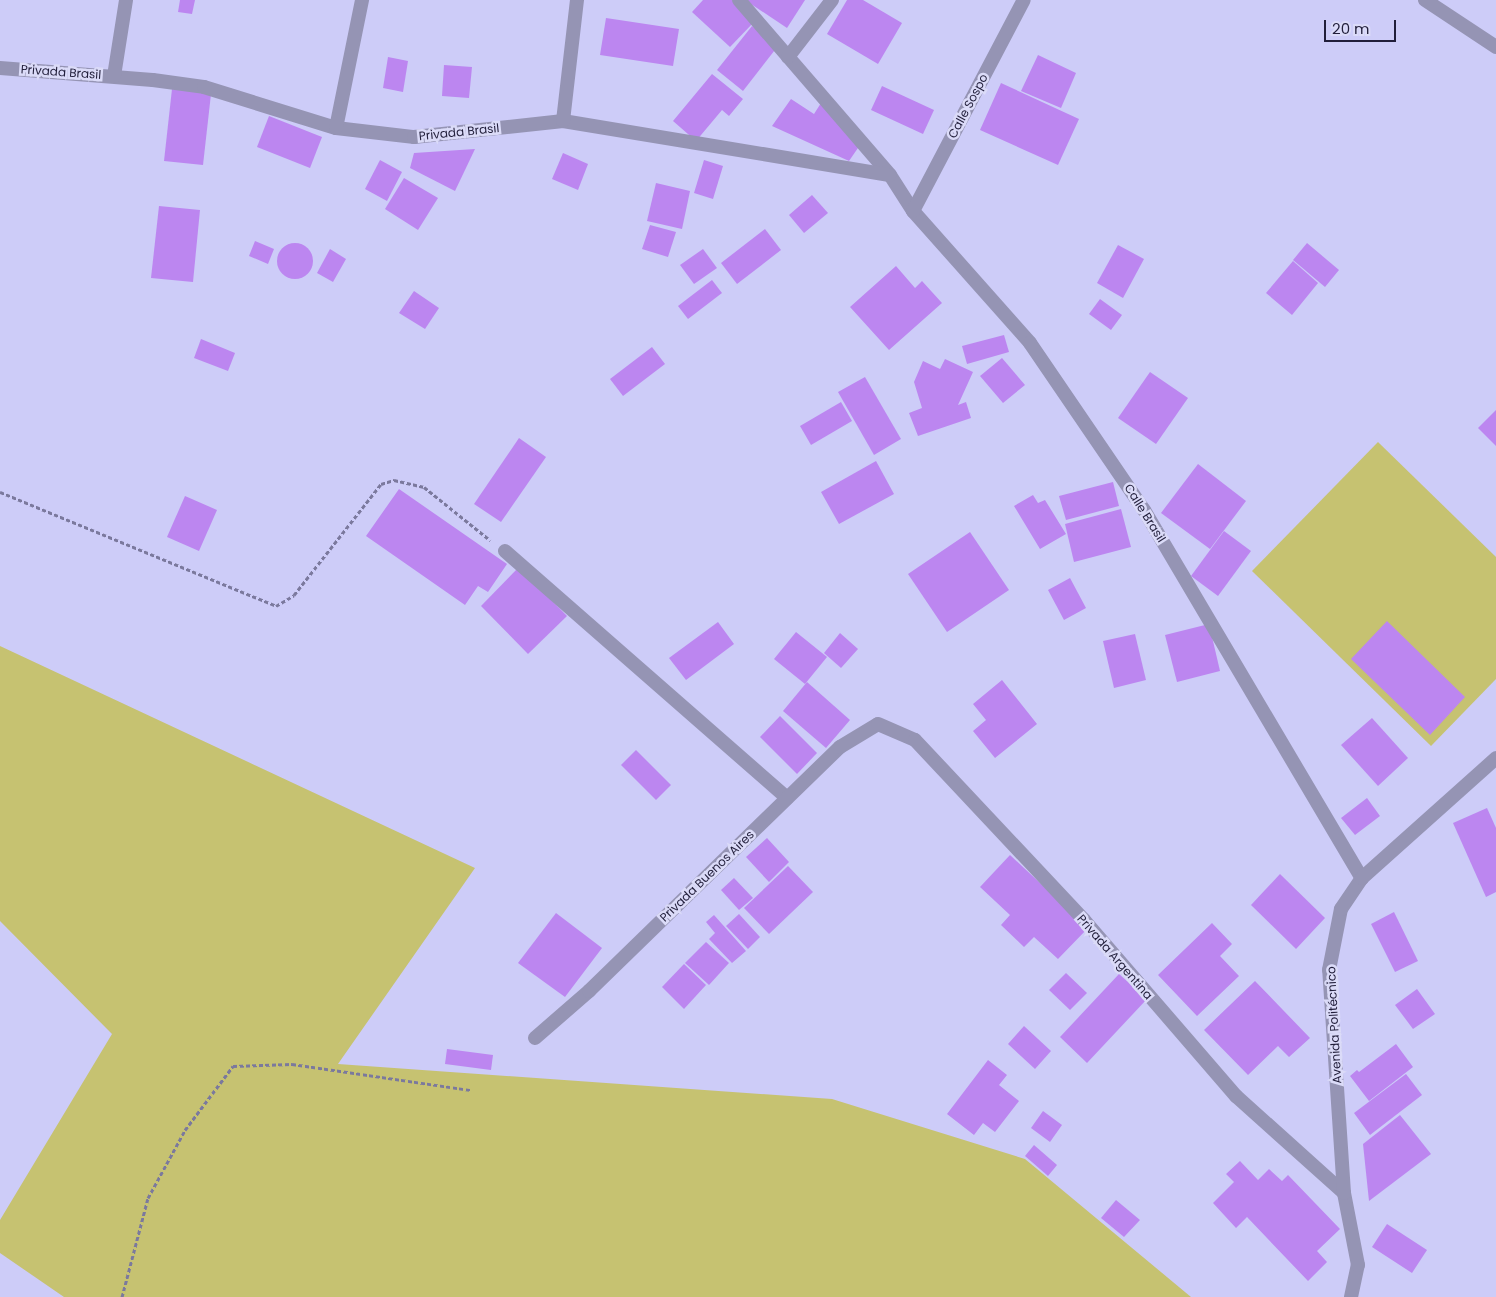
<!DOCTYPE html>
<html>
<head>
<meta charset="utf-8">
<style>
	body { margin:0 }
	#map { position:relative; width:1496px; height:1297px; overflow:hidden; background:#cdccf8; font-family:Poppins,sans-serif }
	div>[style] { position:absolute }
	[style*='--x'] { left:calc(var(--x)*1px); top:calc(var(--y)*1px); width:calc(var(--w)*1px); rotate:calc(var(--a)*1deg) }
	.green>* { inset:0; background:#c6c271 }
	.building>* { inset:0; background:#bc86f0 }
	.round { border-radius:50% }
	.path>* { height:3px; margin-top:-1.5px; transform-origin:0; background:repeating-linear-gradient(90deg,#7b799d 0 4px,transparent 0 6.5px) }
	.minor>* { height:14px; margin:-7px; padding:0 7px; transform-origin:7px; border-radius:7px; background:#9594b4 }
	.tertiary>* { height:14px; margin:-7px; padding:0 7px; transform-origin:7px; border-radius:7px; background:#9594b4 }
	span { translate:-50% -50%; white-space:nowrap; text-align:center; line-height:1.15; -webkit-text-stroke:5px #dbdbf8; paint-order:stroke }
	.street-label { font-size:12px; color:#211e3a }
	.scale { position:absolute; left:1324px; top:20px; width:72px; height:22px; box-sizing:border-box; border:2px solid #211e3a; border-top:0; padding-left:6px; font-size:15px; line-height:18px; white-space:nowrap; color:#211e3a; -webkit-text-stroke:4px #dbdbf8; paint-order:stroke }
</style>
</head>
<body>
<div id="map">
	<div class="green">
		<div style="clip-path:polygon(1378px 442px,1496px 557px,1496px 679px,1431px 746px,1252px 571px)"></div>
		<div style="clip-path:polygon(0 646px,475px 868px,338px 1064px,832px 1099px,1025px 1159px,1191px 1297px,64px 1297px,0 1253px,0 1220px,112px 1034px,0 921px)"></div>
	</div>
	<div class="building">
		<div style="clip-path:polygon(180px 0,195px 0,192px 14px,178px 12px)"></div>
		<div style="clip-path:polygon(703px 0,732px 0,755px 21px,730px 47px,692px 12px)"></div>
		<div style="clip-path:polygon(745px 0,805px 0,787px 28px)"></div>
		<div style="clip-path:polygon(847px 0,863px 0,902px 23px,878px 64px,827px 34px)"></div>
		<div style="clip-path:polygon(606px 18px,679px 29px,673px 66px,600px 55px)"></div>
		<div style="clip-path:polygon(752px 26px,778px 46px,743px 91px,717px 70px)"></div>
		<div style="clip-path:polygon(1038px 55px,1076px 73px,1061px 108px,1021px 91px)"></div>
		<div style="clip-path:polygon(388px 57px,408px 61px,403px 92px,383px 88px)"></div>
		<div style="clip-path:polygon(444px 65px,472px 67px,469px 98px,442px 96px)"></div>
		<div style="clip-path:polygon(712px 74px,743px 99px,729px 116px,722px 110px,696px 141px,673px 121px)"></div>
		<div style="clip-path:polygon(1001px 83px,1079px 119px,1058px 165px,980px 130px)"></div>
		<div style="clip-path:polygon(882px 86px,934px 110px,923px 134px,871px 110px)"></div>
		<div style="clip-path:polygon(172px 89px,211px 94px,203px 165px,164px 161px)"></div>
		<div style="clip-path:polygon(791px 99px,814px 114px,821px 103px,860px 145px,849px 161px,772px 126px)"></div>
		<div style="clip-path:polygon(269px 116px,322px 137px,310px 168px,257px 147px)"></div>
		<div style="clip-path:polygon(475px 149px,455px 191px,410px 168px,414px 153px)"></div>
		<div style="clip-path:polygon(563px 153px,588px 164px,578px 190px,552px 179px)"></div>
		<div style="clip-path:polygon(380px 160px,402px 172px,387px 201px,365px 189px)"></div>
		<div style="clip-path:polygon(704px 160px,723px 166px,713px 199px,694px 193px)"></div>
		<div style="clip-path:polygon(404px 178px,438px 198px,418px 230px,385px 209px)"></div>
		<div style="clip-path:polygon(656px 183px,690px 191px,682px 229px,647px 221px)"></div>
		<div style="clip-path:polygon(812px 195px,828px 213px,804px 233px,789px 215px)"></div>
		<div style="clip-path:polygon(159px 206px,200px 210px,193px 282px,151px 278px)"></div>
		<div style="clip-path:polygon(650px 225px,676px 232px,668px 257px,642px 249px)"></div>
		<div style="clip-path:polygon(765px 229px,781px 250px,737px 284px,721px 263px)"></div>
		<div style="clip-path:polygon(255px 241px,274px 249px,268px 264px,249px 256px)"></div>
		<div class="round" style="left:277px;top:243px;width:36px;height:36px"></div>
		<div style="clip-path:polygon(1307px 243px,1339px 270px,1325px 287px,1293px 260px)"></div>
		<div style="clip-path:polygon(1118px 245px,1144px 259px,1123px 298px,1097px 283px)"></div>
		<div style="clip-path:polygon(330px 249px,346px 259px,333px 282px,317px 273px)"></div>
		<div style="clip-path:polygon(703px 249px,717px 268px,694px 284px,680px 265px)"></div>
		<div style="clip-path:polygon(1293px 261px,1318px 283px,1292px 315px,1266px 293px)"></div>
		<div style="clip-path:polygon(896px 266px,915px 288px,922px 281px,942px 303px,889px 350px,850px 307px)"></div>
		<div style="clip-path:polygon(712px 280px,722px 293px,688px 319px,678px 306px)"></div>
		<div style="clip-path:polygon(414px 291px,439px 308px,425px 329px,399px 313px)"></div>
		<div style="clip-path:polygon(1100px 299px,1122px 315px,1111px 330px,1089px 314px)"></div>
		<div style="clip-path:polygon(1004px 335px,1009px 352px,967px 364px,962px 346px)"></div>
		<div style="clip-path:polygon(201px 339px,235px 353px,228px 371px,194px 358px)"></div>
		<div style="clip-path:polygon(652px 347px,665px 364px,623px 396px,610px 379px)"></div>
		<div style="clip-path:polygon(1002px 358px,1025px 385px,1003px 403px,980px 376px)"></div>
		<div style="clip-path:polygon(945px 359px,973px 372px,958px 405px,966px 402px,971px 418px,918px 436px,909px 413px,922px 408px,914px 382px,923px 361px,940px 369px)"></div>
		<div style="clip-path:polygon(1150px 372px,1188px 398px,1156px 444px,1118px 418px)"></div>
		<div style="clip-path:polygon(865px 377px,901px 439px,874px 455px,838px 392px)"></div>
		<div style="clip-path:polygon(841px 402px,852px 421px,811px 445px,800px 426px)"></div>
		<div style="clip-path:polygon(1496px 410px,1496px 446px,1478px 428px)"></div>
		<div style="clip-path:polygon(519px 438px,546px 457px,501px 522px,474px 504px)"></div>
		<div style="clip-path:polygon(876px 461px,894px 494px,839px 524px,821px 492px)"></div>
		<div style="clip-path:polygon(1198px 464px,1246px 501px,1210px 549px,1161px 513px)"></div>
		<div style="clip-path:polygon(1113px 482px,1119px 506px,1066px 520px,1059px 496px)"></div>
		<div style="clip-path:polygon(399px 489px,507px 564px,488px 592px,478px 586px,465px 605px,366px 536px)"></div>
		<div style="clip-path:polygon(1033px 495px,1038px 503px,1045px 500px,1066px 534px,1040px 549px,1014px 506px)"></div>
		<div style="clip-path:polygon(185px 496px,217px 510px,199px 551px,167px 537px)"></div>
		<div style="clip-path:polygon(1121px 509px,1131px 547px,1074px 562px,1065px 524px)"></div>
		<div style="clip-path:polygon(1224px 531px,1251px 551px,1218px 596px,1191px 576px)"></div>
		<div style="clip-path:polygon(970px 532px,1009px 590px,947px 632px,908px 574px)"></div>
		<div style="clip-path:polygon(519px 567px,567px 616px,528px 654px,481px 606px)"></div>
		<div style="clip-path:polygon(1070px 578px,1086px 608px,1064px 620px,1048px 590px)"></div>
		<div style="clip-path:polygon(1387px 621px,1465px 697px,1430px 735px,1351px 659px)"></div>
		<div style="clip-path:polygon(718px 622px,734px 644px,686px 680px,669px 658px)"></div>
		<div style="clip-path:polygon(1209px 624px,1220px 671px,1177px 682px,1165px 635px)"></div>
		<div style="clip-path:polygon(796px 632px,827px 657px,805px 684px,774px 659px)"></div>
		<div style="clip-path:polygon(840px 633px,858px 649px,841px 668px,824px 653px)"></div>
		<div style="clip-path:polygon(1135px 634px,1146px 680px,1114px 688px,1103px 641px)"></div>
		<div style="clip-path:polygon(1002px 680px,1037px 724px,995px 758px,973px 731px,986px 720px,973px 704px)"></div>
		<div style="clip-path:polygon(807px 682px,850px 720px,826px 748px,783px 711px)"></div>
		<div style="clip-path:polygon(780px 716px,817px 753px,797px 774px,760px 737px)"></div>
		<div style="clip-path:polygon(1372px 718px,1408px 758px,1378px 786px,1341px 745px)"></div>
		<div style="clip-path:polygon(636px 750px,671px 785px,656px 800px,621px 765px)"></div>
		<div style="clip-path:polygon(1367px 798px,1380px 816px,1355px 835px,1341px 818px)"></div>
		<div style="clip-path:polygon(1487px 808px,1496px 828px,1496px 892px,1486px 897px,1453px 823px)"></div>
		<div style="clip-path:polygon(767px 838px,789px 862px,769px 882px,746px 857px)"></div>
		<div style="clip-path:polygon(1010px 855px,1088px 928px,1058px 959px,1034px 937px,1024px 947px,1001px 925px,1010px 915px,980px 887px)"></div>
		<div style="clip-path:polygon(788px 866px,813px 892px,769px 934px,744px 908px)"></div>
		<div style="clip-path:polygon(1280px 874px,1325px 918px,1296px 949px,1251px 905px)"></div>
		<div style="clip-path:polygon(734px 878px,753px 898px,739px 910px,721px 890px)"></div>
		<div style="clip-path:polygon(1394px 912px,1418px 961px,1395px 972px,1371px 924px)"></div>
		<div style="clip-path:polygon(556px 913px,602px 948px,565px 997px,518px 963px)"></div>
		<div style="clip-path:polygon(739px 914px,760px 937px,748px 949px,726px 926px)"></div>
		<div style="clip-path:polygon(714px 915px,746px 951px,732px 963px,709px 939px,715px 933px,706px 922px)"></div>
		<div style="clip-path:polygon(1212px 923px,1232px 944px,1220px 956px,1239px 976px,1197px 1016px,1158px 975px)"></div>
		<div style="clip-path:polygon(706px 942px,729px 963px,709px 985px,685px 963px)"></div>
		<div style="clip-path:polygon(684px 964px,706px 985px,684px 1009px,662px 987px)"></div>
		<div style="clip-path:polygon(1066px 973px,1087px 993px,1070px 1010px,1049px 990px)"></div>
		<div style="clip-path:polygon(1119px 974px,1147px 999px,1087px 1063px,1060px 1037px)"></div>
		<div style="clip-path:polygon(1255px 981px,1310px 1038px,1289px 1057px,1278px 1046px,1248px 1075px,1204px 1030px)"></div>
		<div style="clip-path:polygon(1417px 989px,1435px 1014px,1413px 1029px,1395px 1005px)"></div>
		<div style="clip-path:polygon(1024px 1026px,1051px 1051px,1035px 1069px,1008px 1044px)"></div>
		<div style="clip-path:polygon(1396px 1044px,1413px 1067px,1369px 1101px,1350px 1076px,1357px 1070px,1359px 1072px)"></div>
		<div style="clip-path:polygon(447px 1049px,493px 1055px,491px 1070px,445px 1064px)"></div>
		<div style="clip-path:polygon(988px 1060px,1007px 1075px,999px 1085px,1019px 1101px,995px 1132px,983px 1123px,974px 1135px,947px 1114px)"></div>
		<div style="clip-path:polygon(1406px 1074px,1422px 1095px,1370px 1135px,1354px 1113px)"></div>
		<div style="clip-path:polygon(1043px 1111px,1062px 1125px,1050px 1142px,1031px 1128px)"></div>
		<div style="clip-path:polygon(1400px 1115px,1431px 1154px,1369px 1201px,1363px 1144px)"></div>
		<div style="clip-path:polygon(1034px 1145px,1057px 1165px,1048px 1176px,1025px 1156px)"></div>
		<div style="clip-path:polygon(1240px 1161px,1258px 1180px,1269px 1169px,1282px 1181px,1288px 1175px,1340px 1229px,1317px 1251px,1327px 1262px,1308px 1281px,1247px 1217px,1236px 1228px,1213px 1203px,1234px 1182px,1226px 1174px)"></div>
		<div style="clip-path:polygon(1116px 1200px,1140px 1220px,1124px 1237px,1101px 1218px)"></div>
		<div style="clip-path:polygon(1387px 1224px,1427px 1250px,1412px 1273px,1372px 1247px)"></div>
	</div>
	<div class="path">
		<div style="--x:0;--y:492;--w:299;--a:22.4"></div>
		<div style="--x:276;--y:606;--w:21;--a:-31"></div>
		<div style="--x:294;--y:595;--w:141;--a:-51.9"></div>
		<div style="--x:381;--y:484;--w:14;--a:-17"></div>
		<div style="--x:394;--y:480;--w:31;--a:13"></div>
		<div style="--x:424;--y:487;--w:85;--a:38.8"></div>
		<div style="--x:122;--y:1297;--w:102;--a:-75.3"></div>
		<div style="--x:148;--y:1198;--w:77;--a:-61.4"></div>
		<div style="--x:185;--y:1130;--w:80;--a:-53.1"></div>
		<div style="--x:233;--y:1066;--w:59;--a:-1.9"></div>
		<div style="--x:292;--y:1064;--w:181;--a:8.3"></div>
	</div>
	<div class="minor">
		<div style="--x:739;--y:0;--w:231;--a:49.2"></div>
		<div style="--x:890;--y:175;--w:43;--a:57.4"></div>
		<div style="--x:913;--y:211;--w:176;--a:48.4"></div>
		<div style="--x:1030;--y:343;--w:202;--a:55.7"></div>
		<div style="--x:1144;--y:510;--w:428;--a:59.4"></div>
		<div style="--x:788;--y:57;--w:72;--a:-52.3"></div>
		<div style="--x:0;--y:68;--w:153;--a:4.5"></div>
		<div style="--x:153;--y:80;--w:51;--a:7.8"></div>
		<div style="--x:204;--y:87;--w:138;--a:17.3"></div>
		<div style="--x:336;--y:128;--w:79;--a:6.6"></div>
		<div style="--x:414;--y:137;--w:150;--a:-6.1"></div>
		<div style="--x:563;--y:121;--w:331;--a:9.4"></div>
		<div style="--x:114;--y:76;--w:77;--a:-81"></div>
		<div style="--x:563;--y:121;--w:122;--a:-83.4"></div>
		<div style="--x:336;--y:128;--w:131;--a:-78.5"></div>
		<div style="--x:913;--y:211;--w:238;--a:-62.3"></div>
		<div style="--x:505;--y:551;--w:375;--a:41.2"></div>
		<div style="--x:535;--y:1038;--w:72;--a:-41"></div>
		<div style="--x:589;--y:991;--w:350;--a:-44.2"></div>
		<div style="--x:840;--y:747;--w:44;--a:-31.2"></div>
		<div style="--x:878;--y:724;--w:40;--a:23.4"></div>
		<div style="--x:915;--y:740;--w:247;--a:46.8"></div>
		<div style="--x:1084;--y:920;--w:233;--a:49.2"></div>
		<div style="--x:1236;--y:1096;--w:145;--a:41.9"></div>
		<div style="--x:1351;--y:1297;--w:33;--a:-78"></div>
		<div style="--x:1358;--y:1265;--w:73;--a:-101"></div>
		<div style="--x:1344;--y:1193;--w:224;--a:-93.8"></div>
		<div style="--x:1329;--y:970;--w:62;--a:-78.9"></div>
		<div style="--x:1341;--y:909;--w:37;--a:-56"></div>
		<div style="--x:1362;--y:878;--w:180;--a:-41.8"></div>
	</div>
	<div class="tertiary">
		<div style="--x:1425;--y:0;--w:85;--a:33.5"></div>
	</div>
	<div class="street-label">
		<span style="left:61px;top:72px;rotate:4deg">Privada Brasil</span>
		<span style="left:968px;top:106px;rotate:-62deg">Calle Sospo</span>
		<span style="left:459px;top:132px;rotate:-6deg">Privada Brasil</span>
		<span style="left:1145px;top:513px;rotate:58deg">Calle Brasil</span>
		<span style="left:707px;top:876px;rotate:-44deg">Privada Buenos Aires</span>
		<span style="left:1115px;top:957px;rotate:49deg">Privada Argentina</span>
		<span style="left:1334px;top:1025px;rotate:-93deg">Avenida Politécnico</span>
	</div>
	<div class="scale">20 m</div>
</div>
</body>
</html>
